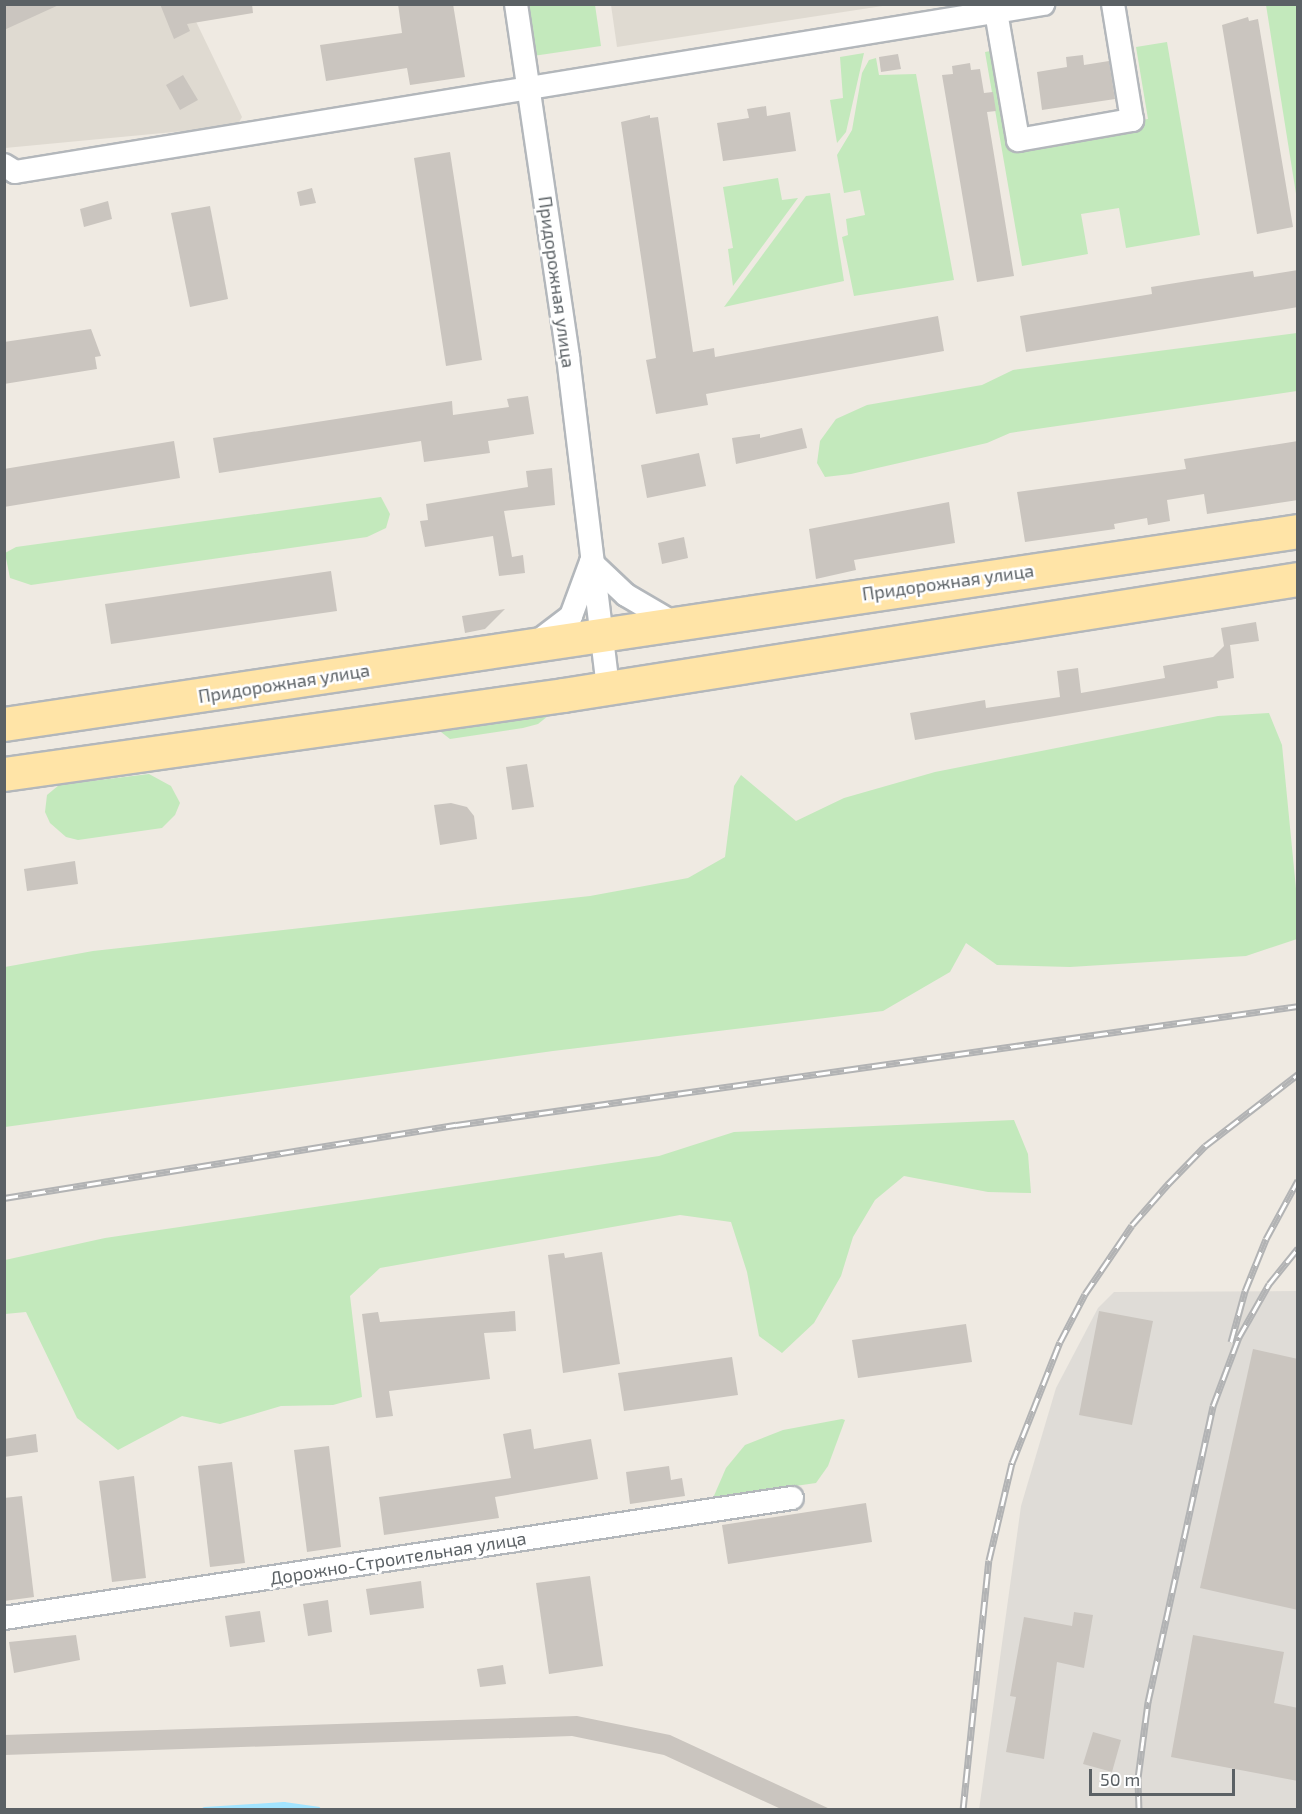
<!DOCTYPE html>
<html>
<head>
<meta charset="utf-8">
<style>
	body { margin:0 }
	#map { position:relative; width:1302px; height:1814px; overflow:hidden; background:#efeae2; font-family:"Exo 2",sans-serif }
	div>[style] { position:absolute }
	[style*='--x'] { left:calc(var(--x)*1px); top:calc(var(--y)*1px); width:calc(var(--w)*1px); rotate:calc(var(--a)*1deg) }
	.industrial>* { inset:0; background:#dfdcd7 }
	.education>* { inset:0; background:#dfdad1 }
	.green>* { inset:0; background:#c3e9bc }
	.stream>* { height:6px; margin:-3px; padding:0 3px; transform-origin:3px; border-radius:3px; background:#a2e4ff }
	.building>* { inset:0; background:#cac5bf }
	.roads { filter:drop-shadow(2px 0 #b3b7bb) drop-shadow(-2px 0 #b3b7bb) drop-shadow(0 2px #b3b7bb) drop-shadow(0 -2px #b3b7bb) }
	.minor>* { height:22px; margin:-11px; padding:0 11px; transform-origin:11px; border-radius:11px; background:#fff }
	.primary>* { height:33px; margin:-16.5px; padding:0 16.5px; transform-origin:16.5px; border-radius:16.5px; background:#ffe4a7 }
	.rail>* { height:7px; margin-top:-3.5px; transform-origin:0; background:repeating-linear-gradient(90deg,#fff 0 14px,#b2b3b4 0 28px); box-sizing:border-box; border-block:2px solid #b2b3b4 }
	span { translate:-50% -50%; white-space:nowrap; text-align:center; line-height:1.15; -webkit-text-stroke:5px #fff; paint-order:stroke }
	.street-label { font-size:18px; color:#5b6165 }
	.frame { position:absolute; inset:0; border:6px solid #5b6165; pointer-events:none }
	.scale { position:absolute; left:1089px; top:1769px; width:146px; height:27px; box-sizing:border-box; border:3px solid #5b6165; border-top:0; padding-left:8px; font-size:18px; line-height:21px; white-space:nowrap; color:#5b6165; -webkit-text-stroke:4px #fff; paint-order:stroke }
</style>
</head>
<body>
<div id="map">
	<div class="industrial">
		<div style="clip-path:polygon(1297px 1291px,1297px 1809px,979px 1810px,1021px 1506px,1056px 1388px,1098px 1308px,1114px 1292px)"></div>
	</div>
	<div class="education">
		<div style="clip-path:polygon(5px 5px,188px 5px,242px 117px,237px 126px,5px 148px)"></div>
		<div style="clip-path:polygon(611px 5px,611px 4px,889px 5px,617px 47px)"></div>
	</div>
	<div class="green">
		<div style="clip-path:polygon(525px 5px,595px 5px,601px 46px,533px 56px)"></div>
		<div style="clip-path:polygon(1266px 5px,1296px 5px,1297px 14px,1297px 200px)"></div>
		<div style="clip-path:polygon(1167px 42px,1200px 235px,1126px 248px,1119px 208px,1081px 214px,1088px 254px,1022px 266px,985px 52px,1013px 47px,1029px 139px,1148px 119px,1136px 47px)"></div>
		<div style="clip-path:polygon(864px 53px,846px 132px,837px 143px,830px 100px,843px 98px,840px 57px)"></div>
		<div style="clip-path:polygon(876px 58px,879px 75px,916px 74px,954px 280px,854px 296px,842px 237px,848px 235px,846px 219px,865px 215px,860px 190px,844px 193px,837px 155px,852px 130px,862px 73px,869px 60px)"></div>
		<div style="clip-path:polygon(778px 178px,782px 200px,798px 198px,733px 286px,728px 249px,733px 248px,723px 187px)"></div>
		<div style="clip-path:polygon(830px 193px,844px 281px,724px 307px,806px 196px)"></div>
		<div style="clip-path:polygon(1297px 333px,1297px 391px,1010px 433px,987px 443px,851px 474px,825px 477px,817px 463px,820px 441px,836px 419px,867px 405px,982px 385px,1013px 370px)"></div>
		<div style="clip-path:polygon(381px 497px,390px 514px,386px 528px,367px 537px,31px 585px,10px 578px,5px 553px,16px 547px)"></div>
		<div style="clip-path:polygon(553px 712px,538px 724px,523px 728px,450px 739px,441px 732px,442px 729px)"></div>
		<div style="clip-path:polygon(1269px 713px,1282px 745px,1297px 899px,1297px 939px,1246px 956px,1070px 967px,997px 965px,966px 943px,950px 972px,883px 1011px,553px 1051px,5px 1127px,5px 967px,93px 951px,590px 896px,688px 878px,725px 857px,734px 786px,741px 775px,796px 821px,844px 798px,935px 772px,1218px 716px)"></div>
		<div style="clip-path:polygon(149px 774px,171px 786px,180px 803px,175px 815px,162px 828px,78px 840px,66px 837px,50px 823px,45px 812px,47px 795px,59px 785px)"></div>
		<div style="clip-path:polygon(1014px 1120px,1028px 1154px,1031px 1193px,988px 1192px,904px 1176px,875px 1200px,853px 1237px,841px 1276px,814px 1323px,782px 1353px,759px 1336px,747px 1272px,731px 1222px,680px 1215px,380px 1268px,350px 1296px,362px 1397px,333px 1405px,281px 1406px,220px 1424px,182px 1416px,118px 1450px,77px 1418px,26px 1312px,5px 1314px,5px 1260px,105px 1238px,659px 1156px,734px 1132px)"></div>
		<div style="clip-path:polygon(842px 1419px,845px 1420px,828px 1466px,816px 1483px,713px 1498px,726px 1468px,745px 1445px,783px 1430px)"></div>
	</div>
	<div class="stream">
		<div style="--x:205;--y:1810;--w:79;--a:-3.6"></div>
		<div style="--x:284;--y:1805;--w:34;--a:8"></div>
	</div>
	<div class="building">
		<div style="clip-path:polygon(4px 4px,61px 4px,4px 30px)"></div>
		<div style="clip-path:polygon(160px 4px,252px 4px,253px 13px,187px 24px,190px 31px,174px 39px)"></div>
		<div style="clip-path:polygon(398px 4px,453px 4px,465px 77px,410px 85px,407px 68px,326px 81px,320px 45px,402px 33px)"></div>
		<div style="clip-path:polygon(1248px 17px,1249px 21px,1258px 19px,1293px 227px,1257px 234px,1222px 25px)"></div>
		<div style="clip-path:polygon(898px 54px,901px 69px,881px 72px,879px 57px)"></div>
		<div style="clip-path:polygon(1083px 55px,1084px 65px,1109px 61px,1115px 99px,1042px 110px,1037px 72px,1067px 67px,1066px 57px)"></div>
		<div style="clip-path:polygon(970px 63px,971px 70px,980px 69px,984px 93px,993px 92px,996px 111px,987px 112px,1014px 276px,977px 282px,942px 75px,953px 74px,952px 66px)"></div>
		<div style="clip-path:polygon(183px 75px,198px 100px,180px 110px,166px 85px)"></div>
		<div style="clip-path:polygon(766px 106px,767px 116px,790px 112px,796px 151px,723px 161px,717px 123px,749px 118px,747px 109px)"></div>
		<div style="clip-path:polygon(650px 115px,650px 118px,658px 117px,693px 352px,714px 348px,715px 357px,938px 316px,944px 351px,706px 394px,708px 405px,656px 414px,646px 360px,656px 358px,621px 122px)"></div>
		<div style="clip-path:polygon(450px 152px,482px 360px,446px 366px,414px 158px)"></div>
		<div style="clip-path:polygon(312px 188px,316px 203px,300px 206px,297px 192px)"></div>
		<div style="clip-path:polygon(108px 201px,112px 219px,84px 227px,80px 209px)"></div>
		<div style="clip-path:polygon(210px 206px,228px 299px,190px 307px,171px 213px)"></div>
		<div style="clip-path:polygon(1298px 270px,1298px 307px,1026px 352px,1020px 316px,1152px 294px,1151px 287px,1194px 280px,1253px 271px,1254px 277px)"></div>
		<div style="clip-path:polygon(91px 329px,101px 356px,95px 357px,97px 369px,4px 384px,4px 342px)"></div>
		<div style="clip-path:polygon(528px 396px,534px 434px,488px 441px,490px 453px,424px 462px,421px 441px,219px 473px,213px 438px,452px 401px,453px 415px,509px 407px,507px 399px)"></div>
		<div style="clip-path:polygon(802px 428px,807px 448px,736px 464px,732px 438px,760px 434px,760px 438px)"></div>
		<div style="clip-path:polygon(174px 441px,180px 478px,4px 507px,4px 469px)"></div>
		<div style="clip-path:polygon(1298px 441px,1298px 500px,1207px 514px,1204px 494px,1167px 500px,1170px 521px,1148px 525px,1147px 518px,1114px 524px,1115px 529px,1025px 542px,1017px 492px,1186px 469px,1184px 459px)"></div>
		<div style="clip-path:polygon(699px 453px,706px 486px,647px 498px,641px 465px)"></div>
		<div style="clip-path:polygon(552px 468px,555px 505px,504px 511px,512px 557px,523px 555px,525px 573px,499px 576px,493px 536px,425px 547px,420px 521px,428px 520px,426px 504px,528px 487px,526px 471px)"></div>
		<div style="clip-path:polygon(949px 502px,955px 543px,854px 560px,856px 570px,816px 579px,809px 529px)"></div>
		<div style="clip-path:polygon(684px 537px,688px 558px,662px 564px,658px 543px)"></div>
		<div style="clip-path:polygon(331px 571px,337px 611px,111px 644px,105px 604px)"></div>
		<div style="clip-path:polygon(505px 609px,485px 629px,465px 633px,462px 616px)"></div>
		<div style="clip-path:polygon(1256px 622px,1259px 641px,1230px 645px,1234px 678px,1217px 681px,1218px 688px,915px 740px,910px 713px,985px 700px,986px 708px,1060px 697px,1057px 671px,1078px 668px,1081px 693px,1165px 678px,1163px 666px,1213px 657px,1224px 646px,1221px 628px)"></div>
		<div style="clip-path:polygon(527px 764px,534px 807px,512px 810px,506px 767px)"></div>
		<div style="clip-path:polygon(451px 803px,467px 807px,474px 816px,477px 839px,440px 845px,434px 805px)"></div>
		<div style="clip-path:polygon(75px 861px,78px 884px,27px 891px,24px 869px)"></div>
		<div style="clip-path:polygon(602px 1252px,620px 1364px,563px 1373px,548px 1255px,564px 1253px,565px 1258px)"></div>
		<div style="clip-path:polygon(515px 1311px,516px 1331px,484px 1333px,490px 1379px,389px 1391px,393px 1416px,376px 1418px,362px 1314px,378px 1312px,380px 1322px)"></div>
		<div style="clip-path:polygon(1099px 1311px,1153px 1321px,1132px 1425px,1079px 1415px)"></div>
		<div style="clip-path:polygon(966px 1324px,972px 1362px,858px 1378px,852px 1340px)"></div>
		<div style="clip-path:polygon(1253px 1349px,1298px 1359px,1298px 1610px,1200px 1588px)"></div>
		<div style="clip-path:polygon(732px 1357px,738px 1395px,624px 1411px,618px 1373px)"></div>
		<div style="clip-path:polygon(531px 1429px,534px 1449px,591px 1439px,598px 1479px,495px 1497px,499px 1518px,384px 1535px,379px 1497px,511px 1478px,503px 1434px)"></div>
		<div style="clip-path:polygon(36px 1434px,38px 1452px,4px 1457px,4px 1439px)"></div>
		<div style="clip-path:polygon(329px 1446px,341px 1547px,307px 1552px,294px 1450px)"></div>
		<div style="clip-path:polygon(232px 1462px,245px 1563px,210px 1567px,198px 1466px)"></div>
		<div style="clip-path:polygon(669px 1466px,671px 1480px,682px 1478px,685px 1496px,630px 1504px,626px 1472px)"></div>
		<div style="clip-path:polygon(134px 1476px,146px 1578px,112px 1582px,99px 1481px)"></div>
		<div style="clip-path:polygon(22px 1496px,34px 1597px,4px 1601px,4px 1498px)"></div>
		<div style="clip-path:polygon(866px 1503px,872px 1542px,728px 1564px,722px 1525px)"></div>
		<div style="clip-path:polygon(590px 1576px,603px 1666px,549px 1674px,536px 1583px)"></div>
		<div style="clip-path:polygon(421px 1581px,424px 1608px,370px 1615px,366px 1589px)"></div>
		<div style="clip-path:polygon(328px 1600px,332px 1632px,308px 1636px,303px 1604px)"></div>
		<div style="clip-path:polygon(260px 1611px,265px 1642px,230px 1647px,225px 1616px)"></div>
		<div style="clip-path:polygon(1074px 1612px,1093px 1615px,1084px 1668px,1057px 1662px,1044px 1759px,1006px 1752px,1016px 1697px,1010px 1696px,1024px 1617px,1072px 1626px)"></div>
		<div style="clip-path:polygon(76px 1635px,80px 1660px,14px 1673px,9px 1642px)"></div>
		<div style="clip-path:polygon(1193px 1635px,1284px 1652px,1274px 1703px,1298px 1708px,1298px 1781px,1171px 1757px)"></div>
		<div style="clip-path:polygon(503px 1665px,506px 1684px,480px 1687px,477px 1669px)"></div>
		<div style="clip-path:polygon(577px 1716px,670px 1735px,830px 1809px,781px 1809px,664px 1755px,572px 1736px,4px 1755px,4px 1735px)"></div>
		<div style="clip-path:polygon(1093px 1732px,1121px 1740px,1112px 1772px,1083px 1764px)"></div>
	</div>
	<div class="roads">
		<div class="minor">
			<div style="--x:516;--y:4;--w:357;--a:81.6"></div>
			<div style="--x:568;--y:357;--w:332;--a:83.1"></div>
			<div style="--x:996;--y:12;--w:130;--a:80.2"></div>
			<div style="--x:1018;--y:140;--w:116;--a:-10"></div>
			<div style="--x:1132;--y:120;--w:118;--a:-99.3"></div>
			<div style="--x:4;--y:165;--w:13;--a:32"></div>
			<div style="--x:15;--y:172;--w:1042;--a:-9.28"></div>
			<div style="--x:537;--y:642;--w:43;--a:-37.4"></div>
			<div style="--x:571;--y:616;--w:58;--a:-69.7"></div>
			<div style="--x:591;--y:562;--w:48;--a:43.3"></div>
			<div style="--x:626;--y:595;--w:53;--a:30.4"></div>
			<div style="--x:4;--y:1618;--w:797;--a:-8.66"></div>
		</div>
		<div class="primary">
			<div style="--x:4;--y:724;--w:1308;--a:-8.48"></div>
			<div style="--x:4;--y:774;--w:565;--a:-8.04"></div>
			<div style="--x:563;--y:695;--w:744;--a:-8.97"></div>
		</div>
	</div>
	<div class="rail">
		<div style="--x:4;--y:1198;--w:458;--a:-9.2"></div>
		<div style="--x:456;--y:1125;--w:850;--a:-8.04"></div>
		<div style="--x:1231;--y:1342;--w:53;--a:-74.6"></div>
		<div style="--x:1245;--y:1291;--w:56;--a:-68"></div>
		<div style="--x:1266;--y:1239;--w:67;--a:-61.5"></div>
		<div style="--x:963;--y:1810;--w:251;--a:-84.1"></div>
		<div style="--x:989;--y:1560;--w:100;--a:-76.7"></div>
		<div style="--x:1012;--y:1463;--w:130;--a:-68.4"></div>
		<div style="--x:1060;--y:1342;--w:54;--a:-62.5"></div>
		<div style="--x:1085;--y:1294;--w:83;--a:-55.7"></div>
		<div style="--x:1132;--y:1225;--w:55;--a:-48.7"></div>
		<div style="--x:1168;--y:1184;--w:53;--a:-45.8"></div>
		<div style="--x:1205;--y:1146;--w:118;--a:-37.7"></div>
		<div style="--x:1139;--y:1810;--w:32;--a:-92"></div>
		<div style="--x:1138;--y:1778;--w:77;--a:-82.5"></div>
		<div style="--x:1148;--y:1702;--w:303;--a:-77.6"></div>
		<div style="--x:1213;--y:1406;--w:74;--a:-69.4"></div>
		<div style="--x:1239;--y:1337;--w:61;--a:-60.5"></div>
		<div style="--x:1269;--y:1284;--w:46;--a:-51.1"></div>
	</div>
	<div class="street-label">
		<span style="left:557px;top:282px;rotate:82deg">Придорожная улица</span>
		<span style="left:948px;top:582px;rotate:-8deg">Придорожная улица</span>
		<span style="left:284px;top:683px;rotate:-9deg">Придорожная улица</span>
		<span style="left:398px;top:1558px;rotate:-9deg">Дорожно-Строительная улица</span>
	</div>
	<div class="frame"></div>
	<div class="scale">50 m</div>
</div>
</body>
</html>
